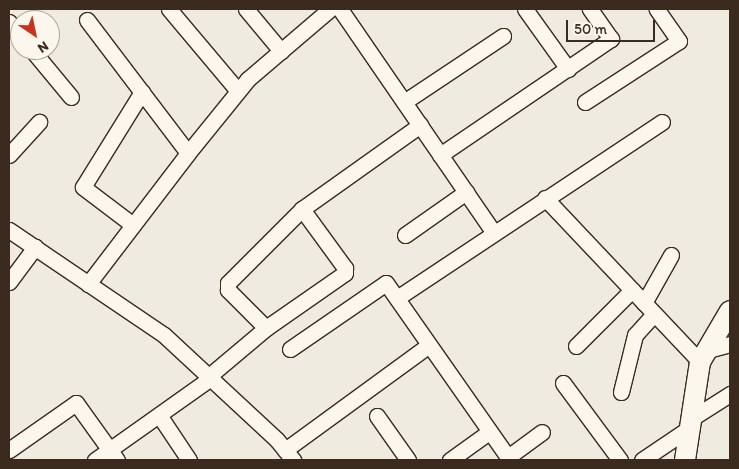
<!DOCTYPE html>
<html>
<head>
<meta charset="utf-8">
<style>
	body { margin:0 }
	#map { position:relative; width:739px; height:469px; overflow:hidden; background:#f0ebe0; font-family:Itim,sans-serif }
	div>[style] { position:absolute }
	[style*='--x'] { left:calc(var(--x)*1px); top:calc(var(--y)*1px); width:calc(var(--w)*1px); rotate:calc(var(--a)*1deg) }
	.roads { filter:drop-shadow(1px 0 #3b2a1e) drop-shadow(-1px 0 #3b2a1e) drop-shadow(0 1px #3b2a1e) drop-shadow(0 -1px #3b2a1e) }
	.minor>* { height:15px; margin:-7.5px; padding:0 7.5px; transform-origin:7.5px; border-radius:7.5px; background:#fbf7ec }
	.major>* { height:20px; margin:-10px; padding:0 10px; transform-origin:10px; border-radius:10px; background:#fbf7ec }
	span { translate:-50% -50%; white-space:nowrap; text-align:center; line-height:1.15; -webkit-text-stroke:5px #fbf7ec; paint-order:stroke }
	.frame { position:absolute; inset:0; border:10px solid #3b2a1e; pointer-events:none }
	.north { position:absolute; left:10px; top:10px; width:50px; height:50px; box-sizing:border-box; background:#fbf7ec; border:1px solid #aea59a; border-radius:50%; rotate:146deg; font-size:14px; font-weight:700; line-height:20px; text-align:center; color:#3b2a1e }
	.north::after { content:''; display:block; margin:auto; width:18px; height:22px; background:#c8321e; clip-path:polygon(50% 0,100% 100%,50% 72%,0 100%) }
	.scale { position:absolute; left:566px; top:20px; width:89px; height:22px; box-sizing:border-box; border:2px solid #3b2a1e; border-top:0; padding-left:6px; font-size:15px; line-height:18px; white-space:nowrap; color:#3b2a1e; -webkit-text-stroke:4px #fbf7ec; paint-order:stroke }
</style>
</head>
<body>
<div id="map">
	<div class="roads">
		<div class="minor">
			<div style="--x:169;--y:9;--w:107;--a:49.9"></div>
			<div style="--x:246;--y:9;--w:55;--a:50.2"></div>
			<div style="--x:340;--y:9;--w:270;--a:55.5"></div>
			<div style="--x:525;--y:9;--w:74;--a:54.4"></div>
			<div style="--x:87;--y:20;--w:167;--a:52.8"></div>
			<div style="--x:188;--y:153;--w:95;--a:-51"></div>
			<div style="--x:248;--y:79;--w:108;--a:-40.5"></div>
			<div style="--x:9;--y:22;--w:18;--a:52"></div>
			<div style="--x:32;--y:50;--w:61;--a:50.3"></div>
			<div style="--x:404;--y:102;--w:119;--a:-33.7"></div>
			<div style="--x:585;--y:102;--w:112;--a:-33"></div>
			<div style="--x:679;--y:41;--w:39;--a:-125"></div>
			<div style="--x:9;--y:155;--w:45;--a:-47.7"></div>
			<div style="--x:440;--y:155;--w:207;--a:-34.2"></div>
			<div style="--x:611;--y:39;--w:37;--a:-125"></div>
			<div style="--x:545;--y:198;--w:226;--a:46.6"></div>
			<div style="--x:133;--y:225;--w:63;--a:-142.8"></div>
			<div style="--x:83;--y:187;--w:112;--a:-58.2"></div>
			<div style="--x:9;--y:230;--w:187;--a:34.1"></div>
			<div style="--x:164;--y:335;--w:154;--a:42.9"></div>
			<div style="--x:277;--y:440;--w:26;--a:51"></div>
			<div style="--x:405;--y:235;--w:75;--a:-35.2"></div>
			<div style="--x:9;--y:282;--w:44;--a:-53.4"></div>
			<div style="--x:88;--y:284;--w:165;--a:-52.6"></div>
			<div style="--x:397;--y:298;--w:318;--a:-33.6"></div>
			<div style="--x:644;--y:303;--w:55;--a:-60.6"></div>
			<div style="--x:266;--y:328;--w:54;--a:-135"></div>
			<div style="--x:228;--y:290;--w:7;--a:-90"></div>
			<div style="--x:228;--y:283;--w:105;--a:-45"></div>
			<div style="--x:302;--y:209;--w:145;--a:-35.4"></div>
			<div style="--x:576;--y:346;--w:79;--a:-45"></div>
			<div style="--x:290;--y:349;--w:116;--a:-34.5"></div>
			<div style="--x:386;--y:283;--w:216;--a:55"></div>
			<div style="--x:708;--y:350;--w:23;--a:-15"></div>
			<div style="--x:209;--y:376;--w:75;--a:-40.1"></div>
			<div style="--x:266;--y:328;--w:96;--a:-34.8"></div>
			<div style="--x:345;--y:273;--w:5;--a:-90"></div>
			<div style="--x:345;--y:268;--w:73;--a:-126.1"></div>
			<div style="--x:563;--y:383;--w:96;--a:53.5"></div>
			<div style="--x:621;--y:392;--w:59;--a:-76.2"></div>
			<div style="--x:635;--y:335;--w:28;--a:-48"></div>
			<div style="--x:159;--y:415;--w:54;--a:56.3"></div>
			<div style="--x:377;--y:416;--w:54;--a:54.8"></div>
			<div style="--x:689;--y:420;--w:49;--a:-32.4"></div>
			<div style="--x:9;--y:450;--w:82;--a:-35"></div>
			<div style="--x:76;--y:403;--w:70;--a:54.3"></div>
			<div style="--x:285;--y:450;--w:178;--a:-36.1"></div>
			<div style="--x:508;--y:457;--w:42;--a:-36.3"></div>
			<div style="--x:95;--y:460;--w:142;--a:-35.3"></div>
			<div style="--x:450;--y:460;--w:48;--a:-35.7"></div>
			<div style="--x:642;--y:460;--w:55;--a:-34"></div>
		</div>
		<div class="major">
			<div style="--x:685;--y:460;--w:99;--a:-81.3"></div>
			<div style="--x:700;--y:362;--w:59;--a:-59.5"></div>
		</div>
	</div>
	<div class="frame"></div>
	<div class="north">N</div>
	<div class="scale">50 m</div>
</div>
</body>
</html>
